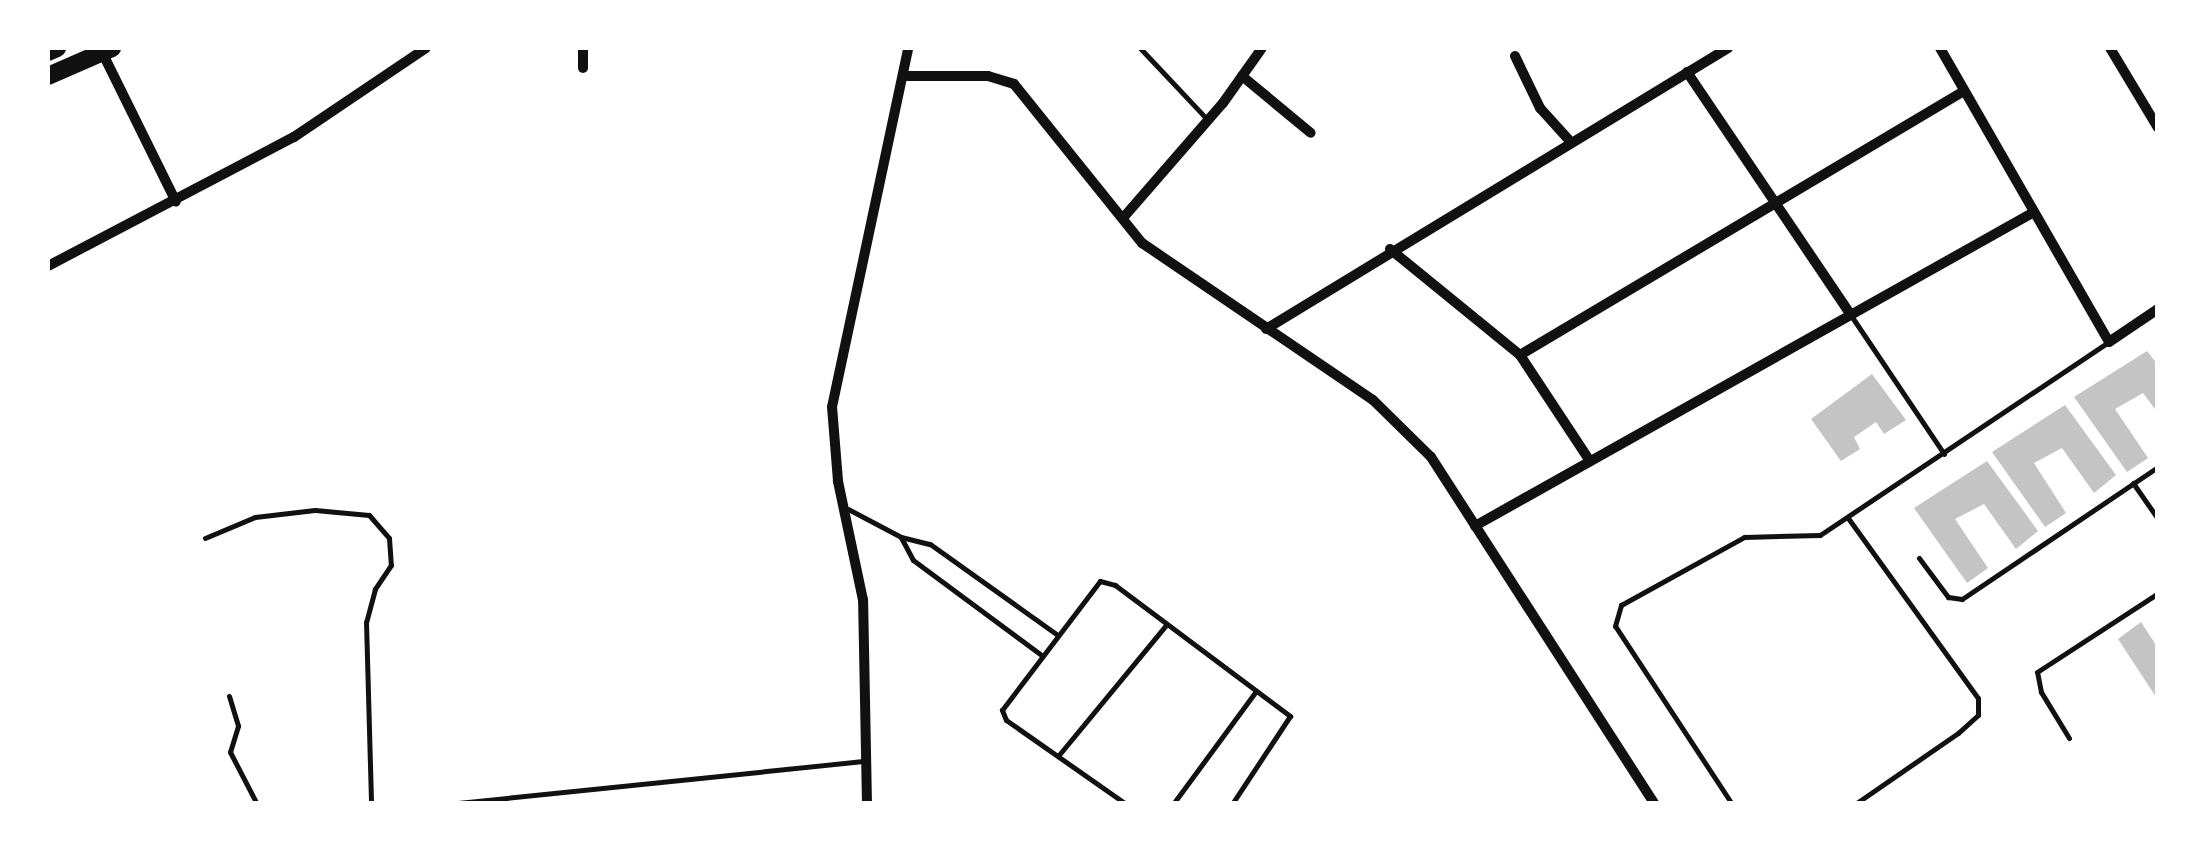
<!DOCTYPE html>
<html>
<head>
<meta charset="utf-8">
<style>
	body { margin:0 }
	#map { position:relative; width:2205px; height:851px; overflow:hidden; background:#fff; font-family:"Open Sans",sans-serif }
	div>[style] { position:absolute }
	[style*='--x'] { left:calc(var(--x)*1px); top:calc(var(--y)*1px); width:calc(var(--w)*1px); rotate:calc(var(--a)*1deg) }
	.building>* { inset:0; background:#c4c4c4 }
	.service>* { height:5px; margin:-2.5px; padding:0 2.5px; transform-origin:2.5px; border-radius:2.5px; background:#111 }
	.minor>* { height:10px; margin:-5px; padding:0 5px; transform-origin:5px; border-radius:5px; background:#111 }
	.primary>* { height:18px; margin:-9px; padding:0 9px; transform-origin:9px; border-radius:9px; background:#111 }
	span { translate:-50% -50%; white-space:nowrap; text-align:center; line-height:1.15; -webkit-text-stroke:9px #fff; paint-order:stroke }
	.frame { position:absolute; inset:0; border:50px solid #fff; pointer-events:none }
</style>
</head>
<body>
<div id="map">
	<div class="building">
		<div style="clip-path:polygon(2147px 351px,2158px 365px,2158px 413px,2143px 393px,2115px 409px,2148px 458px,2127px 472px,2074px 397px)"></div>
		<div style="clip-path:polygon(1872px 374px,1906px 420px,1884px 434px,1876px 422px,1854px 437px,1860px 449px,1841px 461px,1811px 419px)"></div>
		<div style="clip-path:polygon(2065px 405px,2116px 475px,2094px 493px,2062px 448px,2034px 463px,2066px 513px,2045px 527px,1992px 452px)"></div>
		<div style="clip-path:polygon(1987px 461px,2038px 531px,2016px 549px,1984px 504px,1955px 519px,1988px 568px,1967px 583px,1914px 508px)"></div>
		<div style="clip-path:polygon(2141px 622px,2158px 648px,2158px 700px,2118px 639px)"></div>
	</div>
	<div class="service">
		<div style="--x:1140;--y:48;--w:96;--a:46.7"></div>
		<div style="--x:1852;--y:317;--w:165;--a:56.1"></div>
		<div style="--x:2133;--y:483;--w:44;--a:55.2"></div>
		<div style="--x:848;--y:509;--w:60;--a:27.8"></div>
		<div style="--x:1848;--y:518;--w:222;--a:54.2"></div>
		<div style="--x:1978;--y:698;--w:17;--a:90"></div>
		<div style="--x:1978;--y:715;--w:27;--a:138"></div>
		<div style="--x:1958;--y:733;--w:125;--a:145.4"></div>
		<div style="--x:205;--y:538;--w:54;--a:-22.8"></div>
		<div style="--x:255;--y:517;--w:60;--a:-6.7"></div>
		<div style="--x:315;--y:510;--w:54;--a:5.3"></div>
		<div style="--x:369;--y:515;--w:30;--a:49"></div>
		<div style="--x:389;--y:538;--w:27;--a:86"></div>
		<div style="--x:391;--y:565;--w:29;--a:124"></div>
		<div style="--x:375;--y:589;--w:34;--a:105"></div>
		<div style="--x:366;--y:622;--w:182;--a:88.4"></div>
		<div style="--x:1919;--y:558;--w:49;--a:53.4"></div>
		<div style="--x:1948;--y:597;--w:14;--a:8"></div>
		<div style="--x:1962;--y:599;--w:236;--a:-34"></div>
		<div style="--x:1040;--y:654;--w:158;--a:-143.5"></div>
		<div style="--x:913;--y:560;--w:26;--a:-118"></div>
		<div style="--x:901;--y:537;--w:30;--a:14"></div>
		<div style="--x:930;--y:544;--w:155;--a:35.5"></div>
		<div style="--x:229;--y:696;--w:31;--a:73"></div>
		<div style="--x:238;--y:726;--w:27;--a:107"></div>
		<div style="--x:230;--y:752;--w:59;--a:62.6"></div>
		<div style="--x:2069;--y:738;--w:54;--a:-121.3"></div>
		<div style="--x:2041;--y:692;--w:20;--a:-101"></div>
		<div style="--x:2037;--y:672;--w:145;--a:-33.1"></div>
		<div style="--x:1058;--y:756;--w:171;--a:-50.5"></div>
		<div style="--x:448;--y:804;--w:415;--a:-5.9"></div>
		<div style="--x:1126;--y:804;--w:146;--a:-145"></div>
		<div style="--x:1006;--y:720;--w:11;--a:-112"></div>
		<div style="--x:1002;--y:710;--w:162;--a:-52.8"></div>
		<div style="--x:1100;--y:581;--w:16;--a:15"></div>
		<div style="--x:1115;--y:585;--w:219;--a:36.8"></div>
		<div style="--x:1290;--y:716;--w:105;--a:123.4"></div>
		<div style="--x:1173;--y:804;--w:140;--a:-53.7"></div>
		<div style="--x:1732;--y:804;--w:213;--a:-123.3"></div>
		<div style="--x:1615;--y:626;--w:22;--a:-74"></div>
		<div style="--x:1621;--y:605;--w:141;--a:-28.9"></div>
		<div style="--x:1744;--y:537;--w:76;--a:-1.5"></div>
		<div style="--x:1820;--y:535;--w:345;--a:-33.8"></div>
	</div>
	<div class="minor">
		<div style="--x:1940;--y:48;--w:339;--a:60.1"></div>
		<div style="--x:2109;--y:342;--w:59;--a:-34"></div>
		<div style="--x:2110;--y:48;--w:93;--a:59"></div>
		<div style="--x:101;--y:50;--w:169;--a:63.7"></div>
		<div style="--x:1515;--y:56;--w:58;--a:64.3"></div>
		<div style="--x:1540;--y:108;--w:43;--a:47.8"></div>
		<div style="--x:583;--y:68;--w:20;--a:-90"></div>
		<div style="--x:1687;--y:72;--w:293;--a:56"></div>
		<div style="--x:904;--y:76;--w:84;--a:0"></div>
		<div style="--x:988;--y:76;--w:27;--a:17"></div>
		<div style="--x:1014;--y:84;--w:204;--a:51.2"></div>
		<div style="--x:1142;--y:243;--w:279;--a:34.2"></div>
		<div style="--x:1373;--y:400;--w:81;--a:44.5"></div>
		<div style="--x:1431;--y:457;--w:413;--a:57.2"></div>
		<div style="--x:1242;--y:76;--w:89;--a:39.6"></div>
		<div style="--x:1123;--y:218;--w:152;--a:-49"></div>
		<div style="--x:1223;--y:103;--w:67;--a:-54.7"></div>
		<div style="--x:1390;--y:249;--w:168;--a:39.2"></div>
		<div style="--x:1520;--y:355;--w:127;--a:56.6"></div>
		<div style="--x:48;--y:266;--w:278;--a:-27.7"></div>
		<div style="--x:294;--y:137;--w:159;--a:-34"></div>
		<div style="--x:1266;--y:329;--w:541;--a:-31.31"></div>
		<div style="--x:1520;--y:355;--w:517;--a:-30.74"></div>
		<div style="--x:1475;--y:526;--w:641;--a:-29.32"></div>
		<div style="--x:867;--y:804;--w:204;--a:-91.1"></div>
		<div style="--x:863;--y:600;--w:122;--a:-101.9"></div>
		<div style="--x:838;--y:481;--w:74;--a:-94.6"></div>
		<div style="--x:832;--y:407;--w:367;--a:-78"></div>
	</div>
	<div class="primary">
		<div style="--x:48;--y:52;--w:10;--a:-24"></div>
		<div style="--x:48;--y:76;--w:70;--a:-23.6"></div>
	</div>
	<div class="frame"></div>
</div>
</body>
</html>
